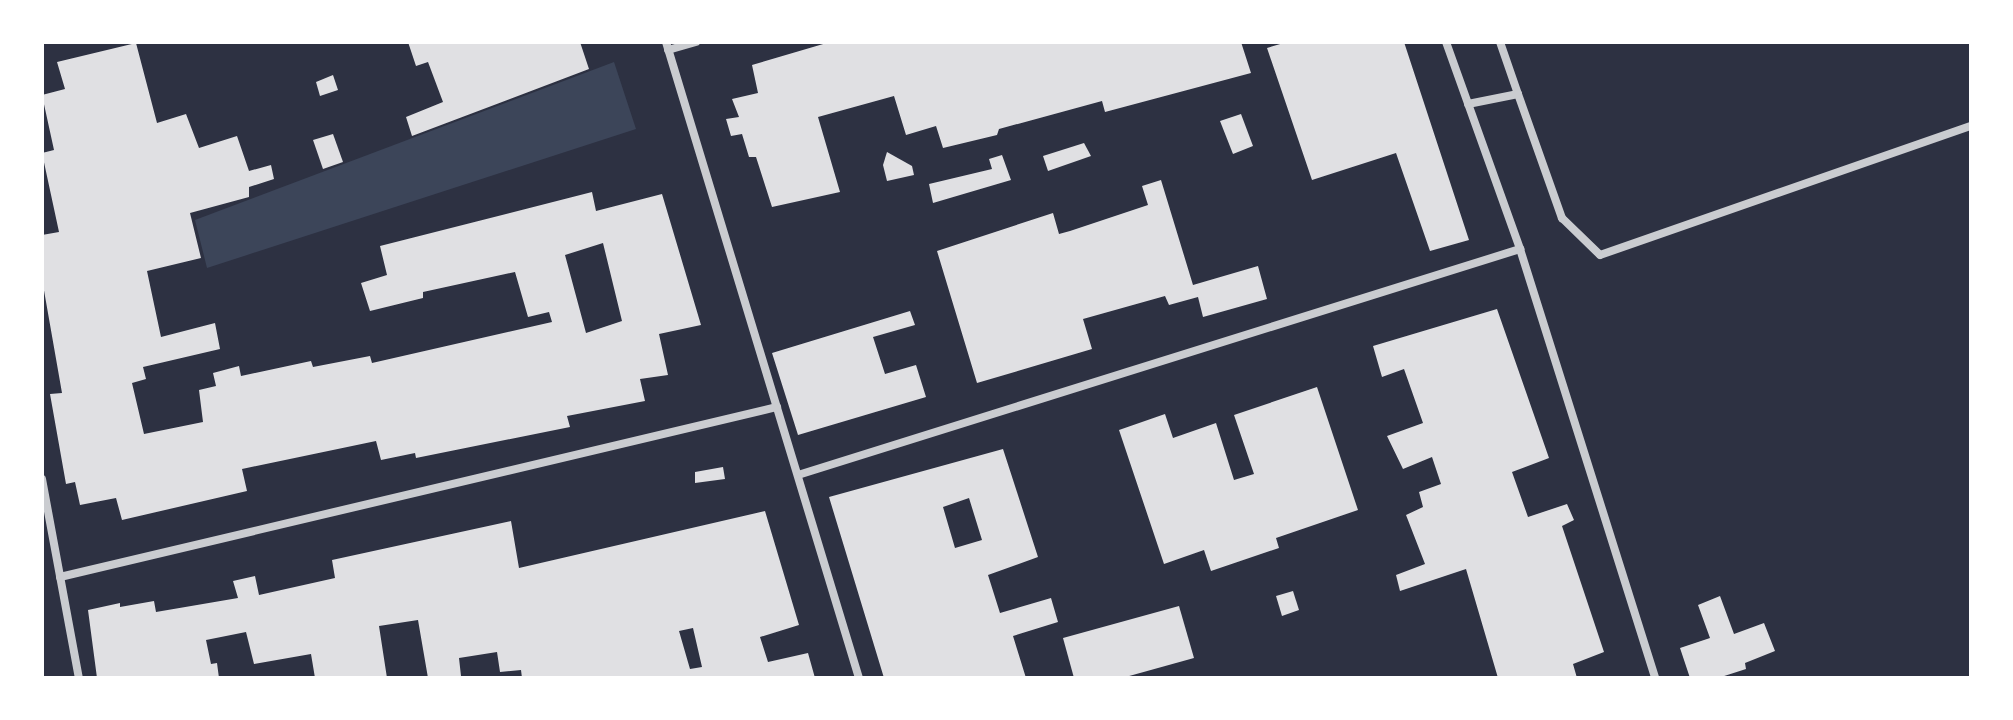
<!DOCTYPE html>
<html>
<head>
<meta charset="utf-8">
<style>
	body { margin:0 }
	#map { position:relative; width:2013px; height:720px; overflow:hidden; background:#2d3142; font-family:"Work Sans",sans-serif }
	div>[style] { position:absolute }
	[style*='--x'] { left:calc(var(--x)*1px); top:calc(var(--y)*1px); width:calc(var(--w)*1px); rotate:calc(var(--a)*1deg) }
	.green>* { inset:0; background:#3c4559 }
	.building>* { inset:0; background:#e0e0e3 }
	.minor>* { height:8px; margin:-4px; padding:0 4px; transform-origin:4px; border-radius:4px; background:#caccd0 }
	span { translate:-50% -50%; white-space:nowrap; text-align:center; line-height:1.15; -webkit-text-stroke:6px #fff; paint-order:stroke }
	.frame { position:absolute; inset:0; border:44px solid #fff; pointer-events:none }
</style>
</head>
<body>
<div id="map">
	<div class="green">
		<div style="clip-path:polygon(614px 62px,636px 129px,207px 268px,195px 220px)"></div>
	</div>
	<div class="building">
		<div style="clip-path:polygon(408px 42px,580px 42px,589px 69px,412px 136px,406px 117px,443px 102px,428px 62px,416px 66px)"></div>
		<div style="clip-path:polygon(830px 42px,1241px 42px,1251px 73px,1105px 112px,1102px 101px,999px 129px,997px 135px,943px 148px,936px 126px,906px 135px,894px 96px,818px 117px,840px 192px,772px 207px,756px 157px,749px 157px,742px 134px,731px 136px,726px 119px,739px 117px,732px 99px,758px 93px,752px 65px)"></div>
		<div style="clip-path:polygon(1287px 42px,1404px 42px,1469px 240px,1430px 251px,1396px 153px,1312px 180px,1267px 48px)"></div>
		<div style="clip-path:polygon(evenodd,136px 43px,157px 123px,186px 114px,199px 148px,237px 136px,249px 171px,271px 165px,274px 179px,249px 187px,249px 197px,190px 213px,201px 258px,147px 271px,161px 337px,215px 323px,220px 349px,143px 367px,146px 379px,132px 383px,144px 434px,203px 422px,199px 390px,216px 386px,213px 373px,239px 366px,241px 376px,311px 361px,313px 367px,370px 356px,372px 363px,552px 322px,549px 312px,528px 317px,515px 272px,423px 292px,423px 298px,370px 311px,361px 283px,387px 275px,380px 246px,592px 192px,596px 211px,662px 194px,701px 325px,659px 334px,668px 375px,640px 379px,645px 401px,567px 416px,570px 427px,416px 458px,415px 453px,381px 460px,376px 441px,242px 469px,247px 491px,122px 520px,116px 498px,80px 505px,75px 482px,66px 484px,50px 394px,62px 393px,42px 279px,42px 235px,59px 232px,42px 153px,54px 150px,42px 95px,65px 89px,57px 62px,136px 43px,603px 243px,622px 321px,586px 333px,565px 255px,603px 243px)"></div>
		<div style="clip-path:polygon(333px 75px,338px 90px,320px 96px,316px 82px)"></div>
		<div style="clip-path:polygon(1241px 114px,1253px 146px,1233px 154px,1220px 121px)"></div>
		<div style="clip-path:polygon(333px 134px,343px 162px,323px 169px,313px 140px)"></div>
		<div style="clip-path:polygon(1084px 143px,1091px 156px,1048px 171px,1043px 156px)"></div>
		<div style="clip-path:polygon(887px 152px,912px 166px,914px 175px,887px 181px,883px 165px)"></div>
		<div style="clip-path:polygon(1002px 155px,1011px 180px,933px 203px,929px 184px,992px 169px,989px 159px)"></div>
		<div style="clip-path:polygon(1161px 180px,1193px 285px,1258px 266px,1267px 299px,1203px 317px,1198px 297px,1169px 305px,1165px 296px,1083px 319px,1092px 349px,977px 383px,937px 251px,1053px 213px,1059px 234px,1070px 231px,1148px 205px,1142px 186px)"></div>
		<div style="clip-path:polygon(1497px 309px,1549px 458px,1512px 472px,1528px 517px,1567px 504px,1574px 520px,1562px 526px,1604px 652px,1573px 664px,1577px 678px,1498px 678px,1466px 569px,1400px 591px,1396px 575px,1425px 564px,1406px 515px,1423px 507px,1419px 492px,1441px 484px,1432px 457px,1403px 469px,1387px 436px,1423px 423px,1404px 369px,1382px 377px,1373px 346px)"></div>
		<div style="clip-path:polygon(910px 311px,915px 325px,873px 337px,885px 374px,916px 365px,926px 397px,798px 435px,772px 353px)"></div>
		<div style="clip-path:polygon(1317px 387px,1358px 510px,1276px 538px,1279px 548px,1211px 571px,1204px 550px,1164px 564px,1119px 430px,1165px 414px,1173px 438px,1216px 423px,1234px 480px,1254px 474px,1234px 415px)"></div>
		<div style="clip-path:polygon(evenodd,1003px 449px,1038px 557px,988px 575px,1000px 613px,1051px 598px,1058px 622px,1013px 636px,1026px 678px,884px 678px,829px 497px,1003px 449px,969px 498px,982px 540px,955px 548px,943px 507px,969px 498px)"></div>
		<div style="clip-path:polygon(723px 467px,725px 479px,695px 483px,695px 472px)"></div>
		<div style="clip-path:polygon(evenodd,765px 511px,799px 625px,760px 637px,768px 662px,808px 653px,815px 678px,522px 678px,521px 670px,500px 672px,497px 652px,459px 658px,461px 676px,428px 678px,418px 620px,379px 626px,387px 678px,315px 678px,311px 654px,254px 664px,246px 632px,206px 640px,211px 664px,217px 663px,219px 678px,97px 678px,88px 610px,120px 603px,120px 607px,154px 601px,156px 612px,238px 598px,233px 581px,255px 576px,259px 595px,335px 578px,332px 560px,511px 521px,519px 568px,765px 511px,693px 628px,702px 667px,690px 669px,679px 631px,693px 628px)"></div>
		<div style="clip-path:polygon(1293px 591px,1299px 610px,1282px 616px,1276px 596px)"></div>
		<div style="clip-path:polygon(1720px 596px,1734px 634px,1764px 623px,1775px 651px,1745px 663px,1746px 669px,1718px 678px,1690px 678px,1680px 648px,1710px 638px,1698px 605px)"></div>
		<div style="clip-path:polygon(1179px 606px,1194px 658px,1122px 678px,1074px 678px,1063px 638px)"></div>
	</div>
	<div class="minor">
		<div style="--x:666;--y:42;--w:665;--a:73.12"></div>
		<div style="--x:1446;--y:42;--w:220;--a:70.3"></div>
		<div style="--x:1520;--y:249;--w:450;--a:72.5"></div>
		<div style="--x:1500;--y:42;--w:55;--a:70.9"></div>
		<div style="--x:668;--y:50;--w:29;--a:-16"></div>
		<div style="--x:1468;--y:104;--w:51;--a:-11.3"></div>
		<div style="--x:1518;--y:94;--w:132;--a:70.5"></div>
		<div style="--x:1562;--y:218;--w:53;--a:44.2"></div>
		<div style="--x:1600;--y:255;--w:393;--a:-19.2"></div>
		<div style="--x:798;--y:475;--w:757;--a:-17.38"></div>
		<div style="--x:42;--y:479;--w:202;--a:79.5"></div>
		<div style="--x:60;--y:577;--w:737;--a:-13.34"></div>
	</div>
	<div class="frame"></div>
</div>
</body>
</html>
